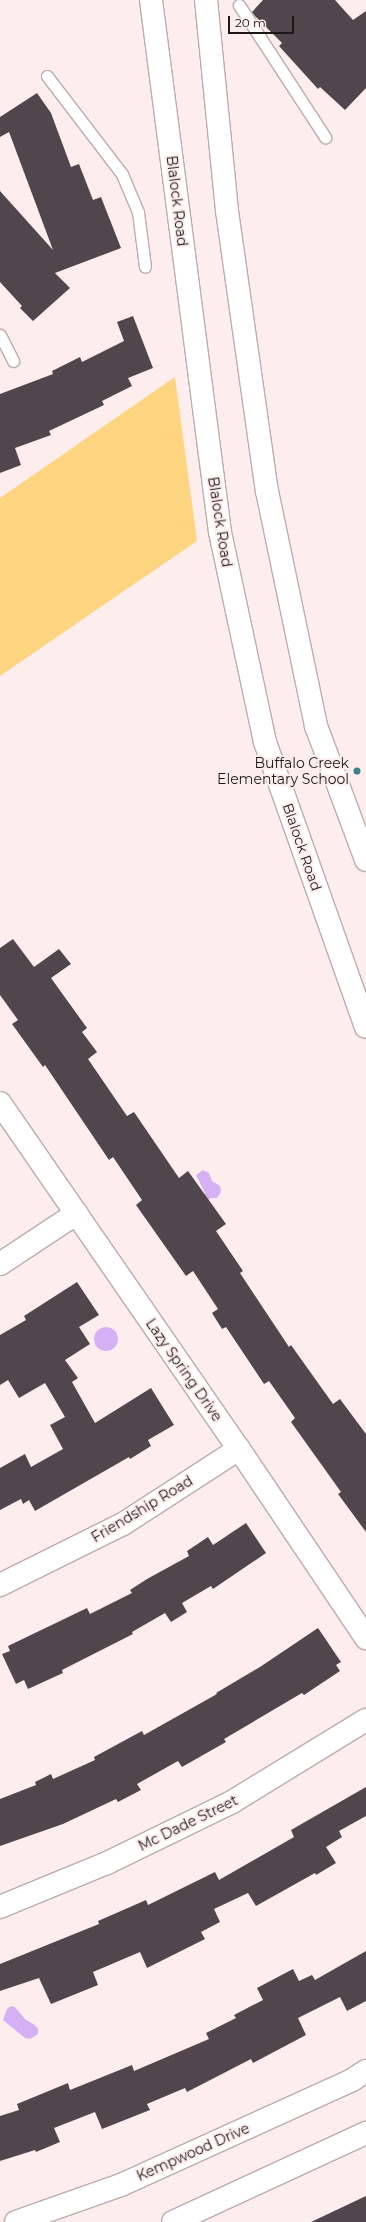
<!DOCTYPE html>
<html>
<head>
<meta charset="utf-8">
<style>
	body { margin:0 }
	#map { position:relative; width:366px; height:2222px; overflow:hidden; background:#feeded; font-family:Montserrat,sans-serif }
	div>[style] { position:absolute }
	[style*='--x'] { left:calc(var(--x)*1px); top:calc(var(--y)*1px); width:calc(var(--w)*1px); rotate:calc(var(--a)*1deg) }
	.green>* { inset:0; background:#fdd480 }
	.water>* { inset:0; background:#d5b0f4 }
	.round { border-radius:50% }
	.building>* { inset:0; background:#52464d }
	.roads { filter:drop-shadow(1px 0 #bcacac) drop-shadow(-1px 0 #bcacac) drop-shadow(0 1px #bcacac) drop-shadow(0 -1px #bcacac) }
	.lane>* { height:11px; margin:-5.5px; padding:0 5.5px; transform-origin:5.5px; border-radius:5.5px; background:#fff }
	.street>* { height:22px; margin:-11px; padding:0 11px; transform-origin:11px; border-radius:11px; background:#fff }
	.secondary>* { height:22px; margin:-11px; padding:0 11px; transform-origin:11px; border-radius:11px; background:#fff }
	.dots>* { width:11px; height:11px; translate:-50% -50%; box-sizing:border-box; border:2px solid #feeded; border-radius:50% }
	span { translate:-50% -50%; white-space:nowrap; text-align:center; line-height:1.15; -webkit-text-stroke:4px #feeded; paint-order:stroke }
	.street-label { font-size:14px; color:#1d1717 }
	.poi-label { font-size:14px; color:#1d1717 }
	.right { translate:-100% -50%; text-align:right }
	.scale { position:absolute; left:228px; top:16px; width:66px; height:18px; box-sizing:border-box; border:2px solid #1d1717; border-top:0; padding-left:5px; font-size:12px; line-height:14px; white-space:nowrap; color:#1d1717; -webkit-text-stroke:3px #feeded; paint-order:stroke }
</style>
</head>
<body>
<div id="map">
	<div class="green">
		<div style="clip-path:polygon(175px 377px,197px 541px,0 676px,0 498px)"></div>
	</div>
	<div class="water">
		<div style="clip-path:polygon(203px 1170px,209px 1173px,212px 1181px,220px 1186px,221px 1192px,217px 1198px,210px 1198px,208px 1201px,201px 1197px,205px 1193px,196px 1175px)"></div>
		<div class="round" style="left:94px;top:1327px;width:24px;height:24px"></div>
		<div style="clip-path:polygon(11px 2006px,15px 2007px,25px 2019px,35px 2025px,38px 2029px,38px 2034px,30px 2039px,25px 2038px,3px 2020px,7px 2009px)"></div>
	</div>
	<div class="building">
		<div style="clip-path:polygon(263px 0,335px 0,353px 20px,366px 11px,366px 88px,345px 110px,320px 87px,318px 89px,279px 46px,282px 43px,254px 15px,252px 12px)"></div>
		<div style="clip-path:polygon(37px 93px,51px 113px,71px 167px,79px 164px,93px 200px,101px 197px,121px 248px,55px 273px,70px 288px,33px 321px,20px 308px,22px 306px,0 282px,0 191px,53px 250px,9px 132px,0 137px,0 117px)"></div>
		<div style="clip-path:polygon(133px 316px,153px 368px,128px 378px,132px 386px,102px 401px,104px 405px,49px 431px,51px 435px,15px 448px,21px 465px,0 473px,0 394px,53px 374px,52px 371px,80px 357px,82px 362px,124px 341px,117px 322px)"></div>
		<div style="clip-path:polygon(13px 939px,34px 967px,59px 949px,71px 964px,51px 978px,87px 1028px,82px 1032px,97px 1052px,88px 1059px,127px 1116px,134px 1112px,179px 1178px,188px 1171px,226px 1224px,216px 1231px,243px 1271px,240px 1273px,289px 1347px,291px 1345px,333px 1404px,340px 1399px,366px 1434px,366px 1532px,338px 1494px,341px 1492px,291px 1422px,295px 1418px,269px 1381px,264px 1384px,226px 1327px,222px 1329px,212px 1313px,218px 1309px,193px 1271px,186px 1276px,136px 1205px,142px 1200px,113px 1157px,109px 1160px,45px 1065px,43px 1067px,12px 1024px,18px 1020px,0 995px,0 948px)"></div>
		<div style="clip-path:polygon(77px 1282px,99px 1315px,79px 1327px,90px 1344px,65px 1360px,78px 1378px,72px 1382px,95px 1423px,151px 1388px,174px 1425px,148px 1440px,151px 1446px,130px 1459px,129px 1457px,35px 1511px,29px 1500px,23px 1504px,21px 1499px,0 1510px,0 1468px,25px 1454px,31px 1467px,63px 1449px,50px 1425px,65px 1417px,45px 1383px,19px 1398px,8px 1380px,0 1385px,0 1335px,26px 1320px,24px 1316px)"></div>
		<div style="clip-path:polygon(246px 1523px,266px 1553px,213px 1589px,211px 1586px,182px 1603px,187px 1612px,171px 1622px,165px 1613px,132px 1632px,133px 1634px,62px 1670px,63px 1673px,28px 1689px,24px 1680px,16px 1684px,2px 1654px,10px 1651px,8px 1646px,87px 1608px,90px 1614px,132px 1593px,130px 1590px,147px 1579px,189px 1556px,187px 1551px,208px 1537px,213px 1545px)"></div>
		<div style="clip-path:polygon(318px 1628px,341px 1662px,336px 1665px,340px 1671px,304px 1695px,302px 1693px,224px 1739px,226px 1742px,182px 1767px,178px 1761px,137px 1784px,141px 1790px,118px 1802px,116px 1799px,63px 1824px,0 1846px,0 1799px,36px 1785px,35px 1782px,51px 1774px,53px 1779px,95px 1760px,94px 1757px,142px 1731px,144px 1735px,217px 1694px,216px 1693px,260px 1667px)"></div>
		<div style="clip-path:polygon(366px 1787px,366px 1816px,339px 1831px,342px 1837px,326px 1847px,336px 1863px,316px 1875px,315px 1873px,256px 1906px,248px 1893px,214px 1909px,220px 1922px,201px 1932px,205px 1939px,147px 1968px,140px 1952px,93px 1972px,98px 1985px,51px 2004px,39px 1978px,0 1991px,0 1964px,99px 1924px,98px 1921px,146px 1900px,148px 1905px,215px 1872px,219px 1880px,294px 1837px,291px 1830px)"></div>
		<div style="clip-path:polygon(366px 1951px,366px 2001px,347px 2011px,340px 1997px,298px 2018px,306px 2035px,253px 2063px,251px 2059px,187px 2092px,185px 2088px,147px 2104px,150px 2110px,102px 2129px,95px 2112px,54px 2128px,60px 2142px,36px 2152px,35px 2150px,0 2161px,0 2116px,19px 2110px,17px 2104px,68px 2083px,70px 2090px,132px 2065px,134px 2071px,209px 2039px,206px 2033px,236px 2018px,234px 2015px,263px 2000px,257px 1988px,293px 1969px,299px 1981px,312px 1975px,315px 1980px)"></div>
		<div style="clip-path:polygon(366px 2196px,366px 2222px,311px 2222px)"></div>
	</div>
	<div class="roads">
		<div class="lane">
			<div style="--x:239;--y:5;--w:158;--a:56.9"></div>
			<div style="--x:47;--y:76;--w:123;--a:52.6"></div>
			<div style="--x:122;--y:174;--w:41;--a:67.2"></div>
			<div style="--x:138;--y:212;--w:55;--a:82.7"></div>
			<div style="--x:0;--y:335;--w:29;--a:63"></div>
		</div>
		<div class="street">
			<div style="--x:0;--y:1103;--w:421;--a:55.4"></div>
			<div style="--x:239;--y:1449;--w:228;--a:56.1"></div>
			<div style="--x:0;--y:1264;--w:92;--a:-33.5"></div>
			<div style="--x:0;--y:1585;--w:137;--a:-26.4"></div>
			<div style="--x:123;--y:1524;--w:138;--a:-32.9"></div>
			<div style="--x:0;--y:1907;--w:116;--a:-22.4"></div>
			<div style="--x:107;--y:1863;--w:139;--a:-26"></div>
			<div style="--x:232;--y:1802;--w:157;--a:-31.5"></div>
		</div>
		<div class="secondary">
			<div style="--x:151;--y:0;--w:536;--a:82.61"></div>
			<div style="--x:220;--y:532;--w:215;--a:77.9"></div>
			<div style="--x:265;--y:742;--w:302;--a:70.5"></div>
			<div style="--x:206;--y:0;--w:212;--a:84.3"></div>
			<div style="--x:227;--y:211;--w:283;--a:81.9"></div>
			<div style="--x:267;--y:491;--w:240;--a:78.2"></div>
			<div style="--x:316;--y:726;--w:143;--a:69.5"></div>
			<div style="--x:16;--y:2222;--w:111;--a:-19.4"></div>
			<div style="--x:121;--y:2185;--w:254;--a:-24.4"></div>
			<div style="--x:352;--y:2080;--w:17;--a:-33"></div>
			<div style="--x:173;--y:2222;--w:213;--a:-24.8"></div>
		</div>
	</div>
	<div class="dots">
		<div style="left:357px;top:771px;background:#3a818b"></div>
	</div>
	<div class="street-label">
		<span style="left:177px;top:201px;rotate:83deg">Blalock Road</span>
		<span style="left:220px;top:522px;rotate:81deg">Blalock Road</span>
		<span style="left:302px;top:847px;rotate:71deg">Blalock Road</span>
		<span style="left:184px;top:1370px;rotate:55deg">Lazy Spring Drive</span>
		<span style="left:142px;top:1509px;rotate:-31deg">Friendship Road</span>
		<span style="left:188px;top:1823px;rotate:-26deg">Mc Dade Street</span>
		<span style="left:193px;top:2152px;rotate:-24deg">Kempwood Drive</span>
	</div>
	<div class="poi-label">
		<span class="right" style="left:349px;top:771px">Buffalo Creek<br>Elementary School</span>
	</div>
	<div class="scale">20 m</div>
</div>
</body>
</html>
